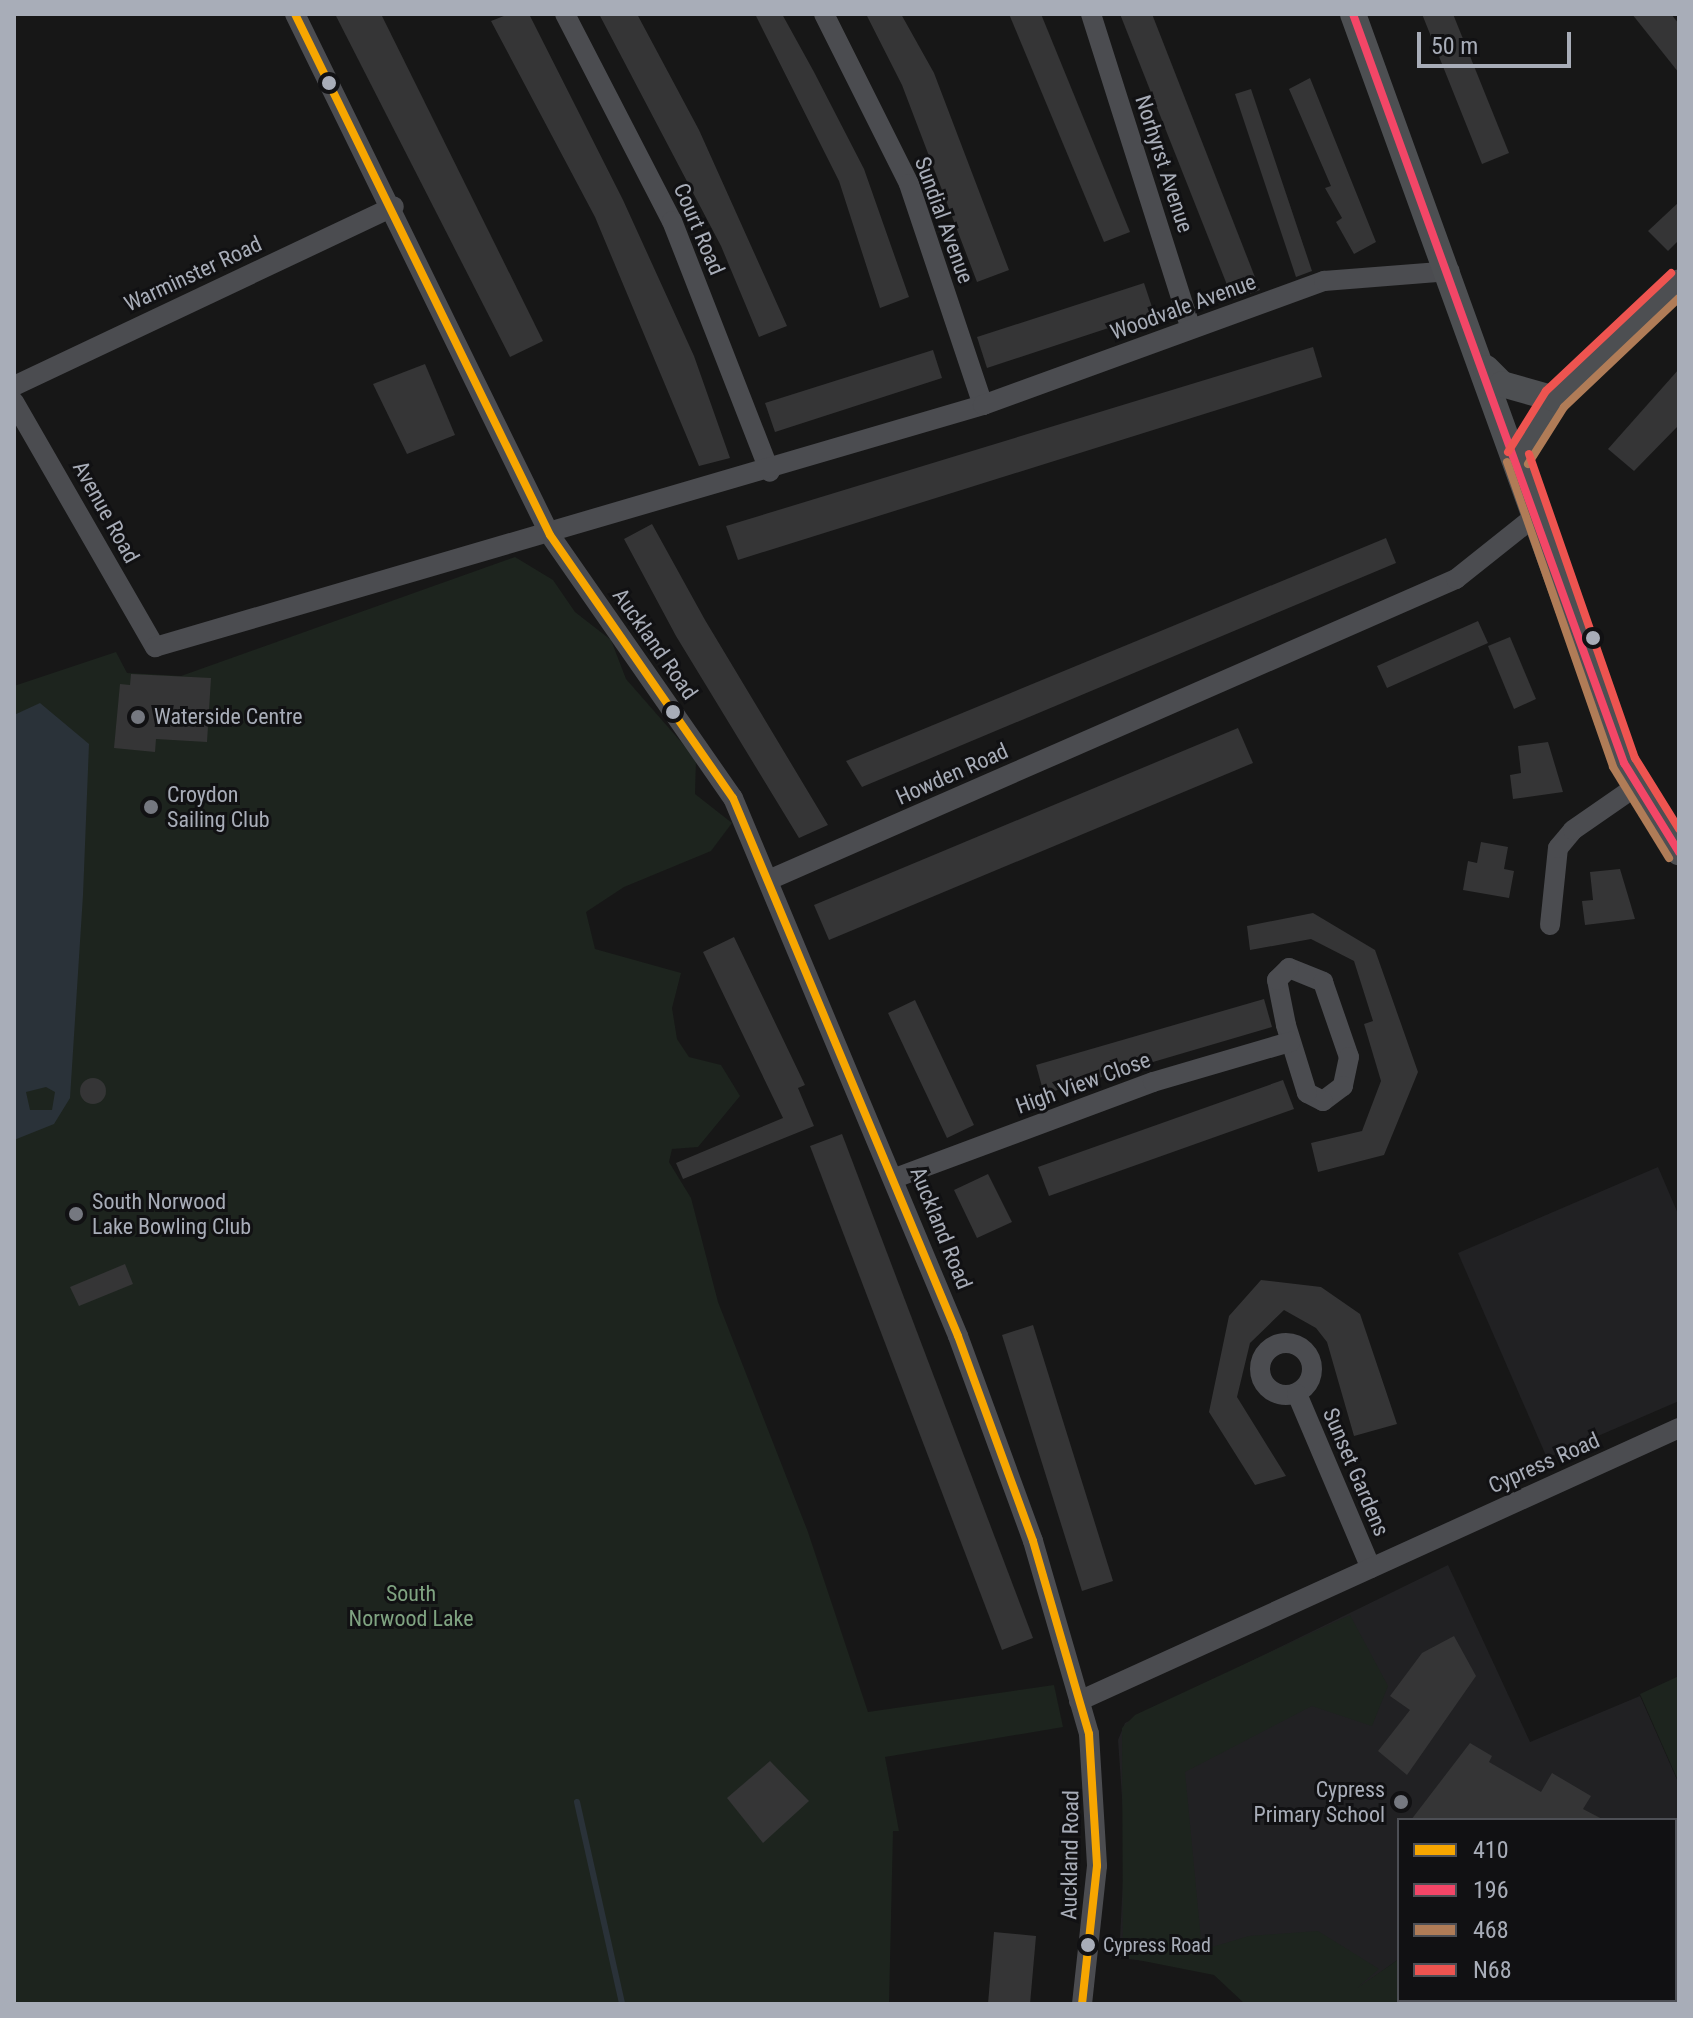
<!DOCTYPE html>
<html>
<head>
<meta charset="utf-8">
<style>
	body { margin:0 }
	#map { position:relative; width:1693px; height:2018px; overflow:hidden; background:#171717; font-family:"Roboto Condensed",sans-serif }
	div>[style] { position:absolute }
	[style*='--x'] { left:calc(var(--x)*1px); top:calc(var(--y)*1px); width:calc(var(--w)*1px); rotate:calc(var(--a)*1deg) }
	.built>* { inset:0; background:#212123 }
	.green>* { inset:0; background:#1d241e }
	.water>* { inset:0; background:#2a3239 }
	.stream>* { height:6px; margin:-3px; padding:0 3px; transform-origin:3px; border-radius:3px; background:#2a3239 }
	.building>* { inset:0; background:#353536 }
	.round { border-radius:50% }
	.minor>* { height:20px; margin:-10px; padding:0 10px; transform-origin:10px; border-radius:10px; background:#4b4c50 }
	.minor>.ring { margin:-10px; padding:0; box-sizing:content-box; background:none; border:20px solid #4b4c50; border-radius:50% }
	.major>* { height:26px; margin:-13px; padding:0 13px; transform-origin:13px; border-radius:13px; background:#4d4f52 }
	.bus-1>* { height:8px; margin:-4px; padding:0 4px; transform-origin:4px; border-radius:4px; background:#f7a600 }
	.bus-2>* { height:8px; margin:-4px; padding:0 4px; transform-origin:4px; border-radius:4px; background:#f34667 }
	.bus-3>* { height:8px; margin:-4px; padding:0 4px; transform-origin:4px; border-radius:4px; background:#b07c57 }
	.bus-4>* { height:8px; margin:-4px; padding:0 4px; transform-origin:4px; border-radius:4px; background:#ee5450 }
	.dots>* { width:22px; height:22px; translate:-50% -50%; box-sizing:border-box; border:4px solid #111113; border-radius:50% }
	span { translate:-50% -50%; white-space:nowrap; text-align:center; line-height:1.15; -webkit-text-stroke:6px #111113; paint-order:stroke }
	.bus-label { font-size:20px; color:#a8adb8 }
	.left { translate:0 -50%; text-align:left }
	.street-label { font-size:22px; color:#a8adb8 }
	.poi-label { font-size:22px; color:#a8adb8 }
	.right { translate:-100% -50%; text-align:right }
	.park-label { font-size:22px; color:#7fa381 }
	.frame { position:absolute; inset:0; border:16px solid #a8adb8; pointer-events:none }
	.legend { position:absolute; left:1397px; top:1818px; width:280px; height:184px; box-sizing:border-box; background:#111113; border:2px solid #4d4f55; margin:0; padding:10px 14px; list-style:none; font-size:24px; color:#a8adb8 }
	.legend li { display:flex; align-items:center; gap:16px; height:40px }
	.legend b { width:40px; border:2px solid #4d4f55 }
	.scale { position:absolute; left:1417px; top:32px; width:154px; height:36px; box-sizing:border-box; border:4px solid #a8adb8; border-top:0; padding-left:10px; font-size:24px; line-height:28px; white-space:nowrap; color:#a8adb8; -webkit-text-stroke:6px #111113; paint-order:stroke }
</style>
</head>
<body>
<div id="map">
	<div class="built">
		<div style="clip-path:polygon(1658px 1167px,1679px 1216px,1679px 1401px,1547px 1458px,1458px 1253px)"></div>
		<div style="clip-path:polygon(1448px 1565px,1530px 1742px,1640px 1696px,1679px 1784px,1679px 1842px,1675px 1820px,1399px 1820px,1399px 1959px,1336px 2004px,1283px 1977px,1119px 1958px,1125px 1840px,1118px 1740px,1125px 1723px)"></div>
	</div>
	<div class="green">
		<div style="clip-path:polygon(515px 557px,553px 580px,575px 612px,611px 640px,626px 679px,696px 759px,695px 794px,732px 823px,711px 851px,624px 887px,586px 912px,595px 949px,681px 973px,672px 1008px,677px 1039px,689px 1057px,721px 1065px,740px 1096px,698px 1147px,672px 1149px,669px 1162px,691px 1198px,718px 1302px,808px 1532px,868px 1712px,1054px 1685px,1063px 1727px,885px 1757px,899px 1831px,893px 1831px,889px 2004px,14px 2004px,14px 686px,116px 652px,127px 673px,181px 676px)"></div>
		<div style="clip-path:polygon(1350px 1615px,1388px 1686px,1372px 1726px,1312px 1706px,1185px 1772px,1202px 1950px,1249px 1936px,1318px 1931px,1379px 1969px,1357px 1988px,1399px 1959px,1399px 2000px,1675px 2000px,1679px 1843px,1679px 2004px,1245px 2004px,1214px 1975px,1123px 1957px,1122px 1728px,1135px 1715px)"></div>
		<div style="clip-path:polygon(1679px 1676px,1679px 1783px,1640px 1694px)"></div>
	</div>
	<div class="water">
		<div style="clip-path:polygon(evenodd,40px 703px,89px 744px,83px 895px,70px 1098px,54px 1124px,14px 1140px,14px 715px,40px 703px,46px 1087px,55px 1092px,52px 1110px,30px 1110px,26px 1092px,46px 1087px)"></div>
	</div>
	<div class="stream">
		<div style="--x:577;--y:1802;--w:207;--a:77.4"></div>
	</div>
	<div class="building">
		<div style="clip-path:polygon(335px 14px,381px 14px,543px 341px,510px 357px)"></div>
		<div style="clip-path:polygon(509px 14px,529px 14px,623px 200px,694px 356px,730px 458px,699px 466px,595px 217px,491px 21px)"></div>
		<div style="clip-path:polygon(599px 14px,637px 14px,699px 130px,787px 326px,759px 337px,721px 246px)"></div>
		<div style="clip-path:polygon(755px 14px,782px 14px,814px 72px,864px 169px,909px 297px,880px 308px,839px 181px)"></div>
		<div style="clip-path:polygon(866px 14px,901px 14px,934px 73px,1009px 270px,977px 282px,902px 85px)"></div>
		<div style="clip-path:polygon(1009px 14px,1041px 14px,1130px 232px,1104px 242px)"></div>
		<div style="clip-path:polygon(1120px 14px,1152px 14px,1260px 290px,1233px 300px)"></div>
		<div style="clip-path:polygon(1422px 14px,1453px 14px,1509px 153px,1482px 164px)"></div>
		<div style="clip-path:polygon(1632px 14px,1671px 14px,1679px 24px,1679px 73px)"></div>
		<div style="clip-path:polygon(1310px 78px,1376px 242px,1354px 254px,1336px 222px,1342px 218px,1325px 188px,1331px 186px,1289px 89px)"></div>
		<div style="clip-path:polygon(1251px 89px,1312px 271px,1296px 277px,1235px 94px)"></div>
		<div style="clip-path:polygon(1679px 202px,1679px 240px,1668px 251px,1648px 231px)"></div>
		<div style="clip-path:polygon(1144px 283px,1154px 313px,987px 368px,977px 337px)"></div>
		<div style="clip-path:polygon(1313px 347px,1322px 377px,738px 560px,726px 526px)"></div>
		<div style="clip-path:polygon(933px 350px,942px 378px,775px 432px,765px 403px)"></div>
		<div style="clip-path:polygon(425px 364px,455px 435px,407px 454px,373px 384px)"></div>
		<div style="clip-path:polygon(1679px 369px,1679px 425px,1634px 471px,1608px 449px)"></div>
		<div style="clip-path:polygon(652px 524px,705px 620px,828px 825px,799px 838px,676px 636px,624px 539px)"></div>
		<div style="clip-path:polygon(1386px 538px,1396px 563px,862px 787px,846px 761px)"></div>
		<div style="clip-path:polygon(1478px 621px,1488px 643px,1387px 688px,1377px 666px)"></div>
		<div style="clip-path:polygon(1510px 637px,1536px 699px,1514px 709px,1488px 646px)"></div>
		<div style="clip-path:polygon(131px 674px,211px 678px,207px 742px,156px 739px,155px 752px,114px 748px,120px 684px,130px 685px)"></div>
		<div style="clip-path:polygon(1238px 728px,1253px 763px,829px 940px,814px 905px)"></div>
		<div style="clip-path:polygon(1548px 742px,1563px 792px,1513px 799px,1510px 775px,1521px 773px,1518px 746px)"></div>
		<div style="clip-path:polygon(1481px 842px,1508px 847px,1504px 869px,1514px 871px,1509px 898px,1463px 890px,1468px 861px,1477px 863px)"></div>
		<div style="clip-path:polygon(1620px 869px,1635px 919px,1585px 925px,1582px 901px,1593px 900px,1590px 872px)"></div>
		<div style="clip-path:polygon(1313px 913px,1375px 950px,1418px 1072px,1384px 1155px,1318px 1172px,1311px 1143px,1362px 1131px,1381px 1081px,1364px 1024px,1373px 1021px,1354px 961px,1311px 939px,1250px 950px,1247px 926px)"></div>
		<div style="clip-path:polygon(734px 937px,805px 1085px,798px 1088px,814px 1126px,683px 1179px,676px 1163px,783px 1118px,703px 952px)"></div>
		<div style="clip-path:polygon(1264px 999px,1272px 1027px,1044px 1094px,1036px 1065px)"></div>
		<div style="clip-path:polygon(915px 1000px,974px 1125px,947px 1138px,888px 1013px)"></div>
		<div class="round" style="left:80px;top:1078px;width:26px;height:26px"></div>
		<div style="clip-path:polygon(1283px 1080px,1294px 1109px,1049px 1196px,1038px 1167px)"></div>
		<div style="clip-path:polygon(842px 1134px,1033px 1638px,1002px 1650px,810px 1146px)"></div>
		<div style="clip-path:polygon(988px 1174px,1012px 1222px,977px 1238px,954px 1190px)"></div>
		<div style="clip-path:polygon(125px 1264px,133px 1284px,79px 1306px,70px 1287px)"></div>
		<div style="clip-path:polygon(1261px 1280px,1321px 1287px,1360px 1314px,1397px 1424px,1354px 1436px,1327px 1342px,1316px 1328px,1284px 1310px,1250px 1343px,1237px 1397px,1286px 1476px,1255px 1485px,1209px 1412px,1229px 1316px)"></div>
		<div style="clip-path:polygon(1033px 1325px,1113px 1581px,1082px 1591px,1002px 1335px)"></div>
		<div style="clip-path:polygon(1454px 1636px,1476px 1676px,1407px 1775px,1378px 1751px,1410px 1710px,1390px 1696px,1422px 1653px)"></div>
		<div style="clip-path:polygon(1470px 1743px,1492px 1756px,1489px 1762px,1541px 1792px,1552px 1773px,1591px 1796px,1583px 1809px,1604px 1820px,1411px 1820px)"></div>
		<div style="clip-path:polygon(770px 1761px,809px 1801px,763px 1843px,727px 1798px)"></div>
		<div style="clip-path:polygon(994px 1932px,1036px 1936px,1030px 2004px,988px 2004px)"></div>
	</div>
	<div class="minor">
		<div style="--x:295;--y:14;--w:580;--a:63.92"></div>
		<div style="--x:550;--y:535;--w:320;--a:55.2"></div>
		<div style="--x:733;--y:798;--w:583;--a:67.3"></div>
		<div style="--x:958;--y:1336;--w:218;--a:69.9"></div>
		<div style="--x:1033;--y:1541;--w:201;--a:73.8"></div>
		<div style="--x:1089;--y:1734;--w:132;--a:86.5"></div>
		<div style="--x:1097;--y:1866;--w:139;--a:96.2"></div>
		<div style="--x:565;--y:14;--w:233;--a:62.7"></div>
		<div style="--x:672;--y:221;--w:269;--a:68.7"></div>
		<div style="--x:824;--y:14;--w:190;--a:63.4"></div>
		<div style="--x:909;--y:184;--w:233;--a:71.5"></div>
		<div style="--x:1091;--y:14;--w:330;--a:72.4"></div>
		<div style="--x:14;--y:386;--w:420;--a:-25.3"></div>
		<div style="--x:14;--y:402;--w:283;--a:60.1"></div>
		<div style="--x:155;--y:647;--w:863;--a:-16.29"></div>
		<div style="--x:983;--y:405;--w:363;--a:-20"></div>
		<div style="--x:1324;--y:281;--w:126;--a:-4.5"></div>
		<div style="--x:771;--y:879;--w:748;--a:-23.65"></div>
		<div style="--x:1456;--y:579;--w:100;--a:-38.5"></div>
		<div style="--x:1550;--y:925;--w:77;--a:-84.1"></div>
		<div style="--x:1558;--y:848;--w:23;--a:-50"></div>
		<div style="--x:1573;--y:830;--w:79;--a:-34.7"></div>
		<div style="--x:1289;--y:968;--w:37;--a:22"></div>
		<div style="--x:1323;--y:982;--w:79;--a:70.9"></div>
		<div style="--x:1349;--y:1057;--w:30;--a:102"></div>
		<div style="--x:1343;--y:1086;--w:25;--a:143"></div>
		<div style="--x:1323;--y:1101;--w:18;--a:-153"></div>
		<div style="--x:1307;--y:1093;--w:71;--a:-107.2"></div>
		<div style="--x:1286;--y:1025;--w:46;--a:-101.3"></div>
		<div style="--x:1277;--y:980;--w:17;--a:-45"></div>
		<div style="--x:895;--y:1178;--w:275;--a:-20.4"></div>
		<div style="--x:1153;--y:1082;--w:143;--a:-16.3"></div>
		<div class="ring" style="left:1260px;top:1343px;width:32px;height:32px"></div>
		<div style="--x:1297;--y:1394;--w:189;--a:67"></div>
		<div style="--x:1079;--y:1701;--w:659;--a:-24.47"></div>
	</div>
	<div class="major">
		<div style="--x:1353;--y:14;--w:797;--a:70.11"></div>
		<div style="--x:1624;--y:763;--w:105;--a:58.3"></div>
		<div style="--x:1486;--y:368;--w:23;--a:45"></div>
		<div style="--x:1502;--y:384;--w:55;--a:15.8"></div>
		<div style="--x:1518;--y:458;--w:70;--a:-57.9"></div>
		<div style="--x:1555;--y:399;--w:170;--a:-43.3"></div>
	</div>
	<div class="bus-1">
		<div style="--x:295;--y:14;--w:580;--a:63.92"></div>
		<div style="--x:550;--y:535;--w:320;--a:55.2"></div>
		<div style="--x:733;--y:798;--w:583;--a:67.3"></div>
		<div style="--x:958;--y:1336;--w:218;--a:69.9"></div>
		<div style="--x:1033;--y:1541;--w:201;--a:73.8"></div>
		<div style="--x:1089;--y:1734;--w:132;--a:86.5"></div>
		<div style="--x:1097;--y:1866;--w:139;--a:96.2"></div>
	</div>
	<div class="bus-2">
		<div style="--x:1353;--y:14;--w:797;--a:70.11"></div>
		<div style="--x:1624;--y:763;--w:105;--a:58.3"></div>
	</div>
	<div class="bus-3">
		<div style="--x:1507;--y:462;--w:323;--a:70.8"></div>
		<div style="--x:1613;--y:767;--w:107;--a:58.4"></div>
		<div style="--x:1528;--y:464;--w:67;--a:-57.7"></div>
		<div style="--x:1564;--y:407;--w:158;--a:-43.5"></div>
	</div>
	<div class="bus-4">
		<div style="--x:1508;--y:452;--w:72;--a:-58.1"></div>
		<div style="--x:1546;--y:391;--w:172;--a:-43.3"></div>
		<div style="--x:1529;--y:454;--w:322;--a:70.8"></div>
		<div style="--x:1635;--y:758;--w:84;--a:58.2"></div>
	</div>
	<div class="dots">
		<div style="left:329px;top:83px;background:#a8adb8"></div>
		<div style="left:1593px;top:638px;background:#a8adb8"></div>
		<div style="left:673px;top:712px;background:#a8adb8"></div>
		<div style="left:138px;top:717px;background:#757880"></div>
		<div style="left:151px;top:807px;background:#757880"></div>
		<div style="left:76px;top:1214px;background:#757880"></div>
		<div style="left:1401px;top:1802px;background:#757880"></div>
		<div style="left:1088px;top:1945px;background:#a8adb8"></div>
	</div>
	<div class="bus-label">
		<span class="left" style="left:1103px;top:1945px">Cypress Road</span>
	</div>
	<div class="street-label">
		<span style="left:1164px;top:164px;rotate:72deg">Norhyrst Avenue</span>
		<span style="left:944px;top:220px;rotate:70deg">Sundial Avenue</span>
		<span style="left:699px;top:229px;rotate:67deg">Court Road</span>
		<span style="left:193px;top:274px;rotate:-25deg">Warminster Road</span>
		<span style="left:1183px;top:307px;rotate:-20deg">Woodvale Avenue</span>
		<span style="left:106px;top:512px;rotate:61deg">Avenue Road</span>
		<span style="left:655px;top:644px;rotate:55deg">Auckland Road</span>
		<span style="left:952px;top:774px;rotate:-24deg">Howden Road</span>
		<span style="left:1083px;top:1083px;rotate:-20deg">High View Close</span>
		<span style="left:941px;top:1228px;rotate:68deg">Auckland Road</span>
		<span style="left:1544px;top:1463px;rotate:-24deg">Cypress Road</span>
		<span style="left:1356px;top:1472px;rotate:67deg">Sunset Gardens</span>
		<span style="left:1070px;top:1855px;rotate:-89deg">Auckland Road</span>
	</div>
	<div class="poi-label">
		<span class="left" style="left:154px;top:717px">Waterside Centre</span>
		<span class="left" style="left:167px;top:807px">Croydon<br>Sailing Club</span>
		<span class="left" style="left:92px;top:1214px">South Norwood<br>Lake Bowling Club</span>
		<span class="right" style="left:1385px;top:1802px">Cypress<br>Primary School</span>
	</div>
	<div class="park-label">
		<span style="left:411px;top:1606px">South<br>Norwood Lake</span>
	</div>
	<div class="frame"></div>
	<ul class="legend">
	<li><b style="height:10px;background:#f7a600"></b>410</li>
	<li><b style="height:10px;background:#f34667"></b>196</li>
	<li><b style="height:10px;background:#b07c57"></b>468</li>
	<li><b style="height:10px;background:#ee5450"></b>N68</li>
	</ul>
	<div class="scale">50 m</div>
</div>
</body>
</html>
